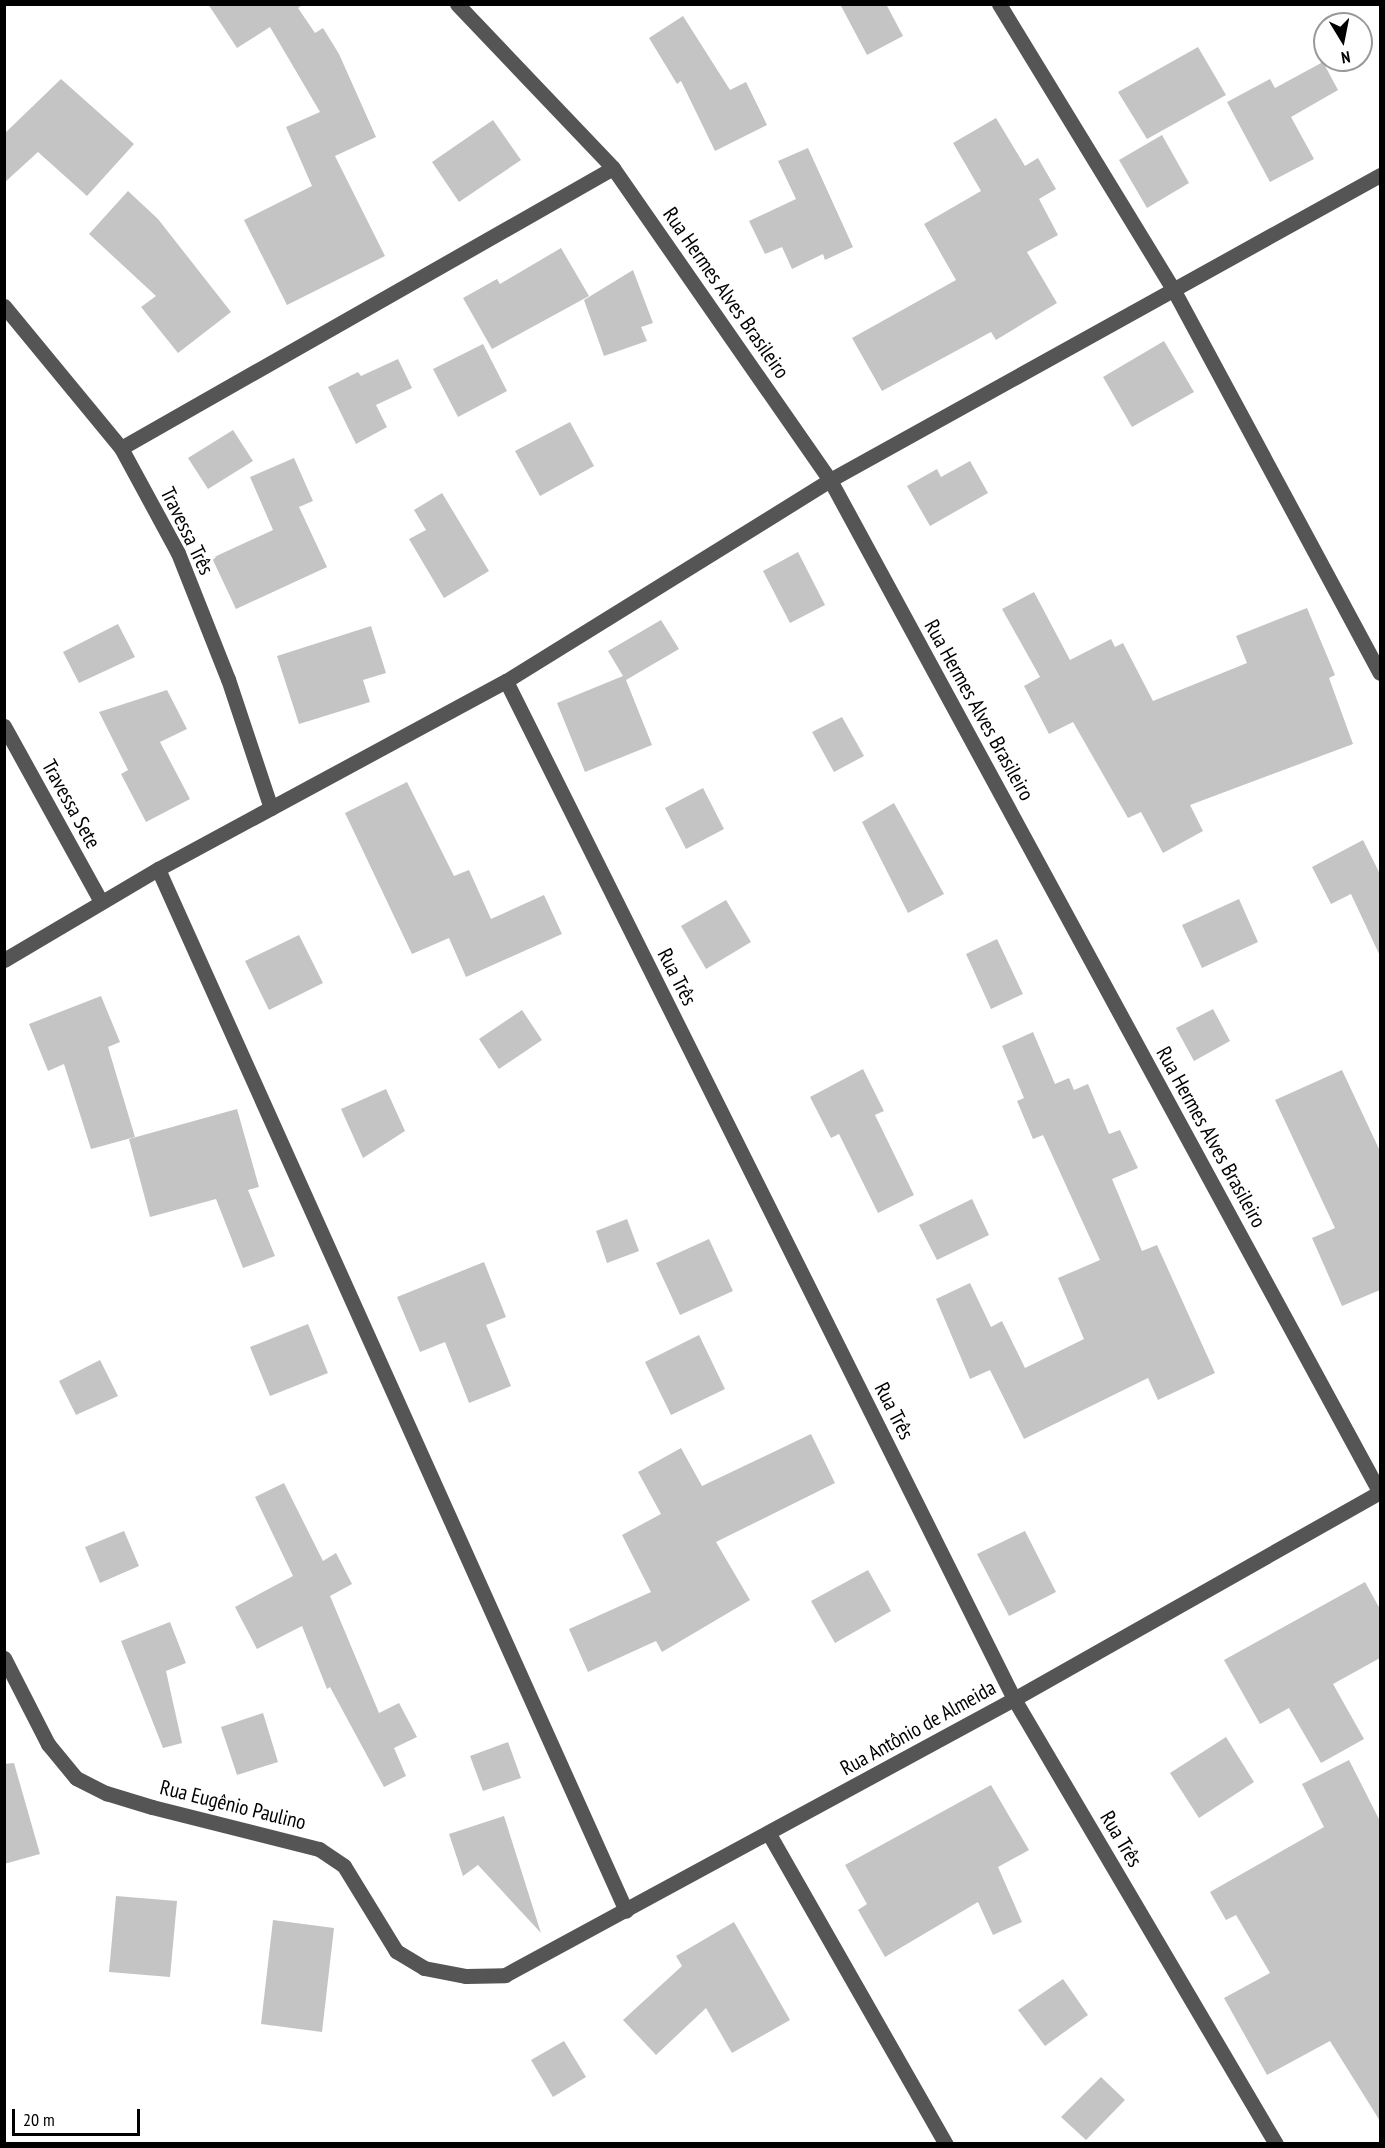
<!DOCTYPE html>
<html>
<head>
<meta charset="utf-8">
<style>
	body { margin:0 }
	#map { position:relative; width:1385px; height:2148px; overflow:hidden; background:#fff; font-family:"PT Sans Narrow",sans-serif }
	div>[style] { position:absolute }
	[style*='--x'] { left:calc(var(--x)*1px); top:calc(var(--y)*1px); width:calc(var(--w)*1px); rotate:calc(var(--a)*1deg) }
	.building>* { inset:0; background:#c4c4c4 }
	.minor>* { height:15px; margin:-7.5px; padding:0 7.5px; transform-origin:7.5px; border-radius:7.5px; background:#555 }
	span { translate:-50% -50%; white-space:nowrap; text-align:center; line-height:1.15; -webkit-text-stroke:4.5px #fff; paint-order:stroke }
	.street-label { font-size:21px; color:#000 }
	.frame { position:absolute; inset:0; border:6px solid #000; pointer-events:none }
	.north { position:absolute; left:1313px; top:12px; width:60px; height:60px; box-sizing:border-box; background:#fff; border:2px solid #999; border-radius:50%; rotate:170deg; font-size:16px; font-weight:700; line-height:24px; text-align:center; color:#000 }
	.north::after { content:''; display:block; margin:auto; width:21px; height:27px; background:#000; clip-path:polygon(50% 0,100% 100%,50% 72%,0 100%) }
	.scale { position:absolute; left:12px; top:2109px; width:128px; height:27px; box-sizing:border-box; border:3px solid #000; border-top:0; padding-left:8px; font-size:18px; line-height:21px; white-space:nowrap; color:#000; -webkit-text-stroke:4px #fff; paint-order:stroke }
</style>
</head>
<body>
<div id="map">
	<div class="building">
		<div style="clip-path:polygon(208px 4px,304px 4px,298px 8px,315px 33px,323px 28px,339px 54px,376px 137px,335px 156px,385px 256px,287px 305px,244px 220px,312px 186px,286px 127px,320px 112px,270px 27px,237px 48px)"></div>
		<div style="clip-path:polygon(840px 4px,886px 4px,903px 36px,867px 55px)"></div>
		<div style="clip-path:polygon(683px 16px,730px 90px,746px 82px,767px 125px,715px 151px,681px 81px,677px 84px,649px 38px)"></div>
		<div style="clip-path:polygon(1198px 47px,1226px 95px,1147px 139px,1118px 92px)"></div>
		<div style="clip-path:polygon(1323px 62px,1338px 90px,1291px 117px,1314px 159px,1270px 182px,1227px 102px,1270px 79px,1275px 88px)"></div>
		<div style="clip-path:polygon(61px 79px,134px 144px,87px 196px,38px 152px,4px 183px,4px 134px)"></div>
		<div style="clip-path:polygon(996px 118px,1025px 166px,1038px 158px,1056px 189px,1039px 199px,1058px 235px,1027px 252px,1057px 303px,996px 340px,991px 332px,882px 391px,852px 338px,956px 280px,924px 224px,981px 191px,953px 143px)"></div>
		<div style="clip-path:polygon(493px 120px,521px 160px,459px 202px,432px 162px)"></div>
		<div style="clip-path:polygon(1162px 135px,1189px 183px,1147px 208px,1119px 160px)"></div>
		<div style="clip-path:polygon(808px 148px,853px 247px,825px 260px,823px 254px,792px 269px,782px 247px,765px 254px,749px 221px,796px 199px,778px 161px)"></div>
		<div style="clip-path:polygon(128px 191px,158px 219px,231px 312px,178px 353px,141px 307px,156px 296px,89px 234px)"></div>
		<div style="clip-path:polygon(561px 248px,589px 296px,492px 349px,463px 298px,497px 279px,500px 284px)"></div>
		<div style="clip-path:polygon(633px 270px,653px 323px,641px 327px,647px 341px,604px 356px,584px 300px)"></div>
		<div style="clip-path:polygon(1164px 341px,1194px 392px,1132px 427px,1103px 377px)"></div>
		<div style="clip-path:polygon(483px 344px,507px 391px,458px 417px,433px 369px)"></div>
		<div style="clip-path:polygon(398px 359px,412px 388px,376px 405px,387px 427px,356px 444px,328px 387px,358px 372px,361px 376px)"></div>
		<div style="clip-path:polygon(570px 422px,594px 466px,540px 496px,515px 451px)"></div>
		<div style="clip-path:polygon(233px 430px,253px 461px,208px 489px,188px 458px)"></div>
		<div style="clip-path:polygon(294px 458px,313px 501px,299px 507px,327px 567px,236px 609px,212px 558px,273px 530px,250px 477px)"></div>
		<div style="clip-path:polygon(970px 461px,988px 493px,930px 526px,907px 486px,937px 469px,941px 477px)"></div>
		<div style="clip-path:polygon(442px 493px,489px 571px,444px 598px,409px 539px,426px 530px,414px 510px)"></div>
		<div style="clip-path:polygon(798px 552px,825px 605px,790px 623px,763px 571px)"></div>
		<div style="clip-path:polygon(1034px 592px,1070px 660px,1111px 639px,1115px 647px,1123px 643px,1153px 701px,1247px 663px,1236px 636px,1307px 608px,1335px 675px,1329px 678px,1353px 744px,1190px 805px,1203px 831px,1163px 853px,1141px 812px,1128px 818px,1073px 722px,1049px 734px,1024px 686px,1040px 677px,1002px 609px)"></div>
		<div style="clip-path:polygon(661px 620px,679px 649px,626px 680px,652px 745px,585px 772px,557px 703px,623px 676px,608px 651px)"></div>
		<div style="clip-path:polygon(118px 624px,135px 657px,79px 683px,63px 652px)"></div>
		<div style="clip-path:polygon(371px 626px,386px 673px,363px 680px,370px 702px,299px 724px,277px 656px)"></div>
		<div style="clip-path:polygon(167px 690px,187px 729px,160px 742px,190px 799px,146px 822px,121px 774px,128px 770px,99px 712px)"></div>
		<div style="clip-path:polygon(842px 717px,864px 756px,834px 772px,812px 732px)"></div>
		<div style="clip-path:polygon(407px 782px,454px 876px,469px 870px,491px 919px,544px 895px,562px 934px,466px 977px,449px 938px,412px 954px,345px 813px)"></div>
		<div style="clip-path:polygon(703px 788px,724px 829px,686px 849px,665px 808px)"></div>
		<div style="clip-path:polygon(894px 803px,944px 894px,908px 913px,862px 822px)"></div>
		<div style="clip-path:polygon(1363px 840px,1380px 874px,1380px 956px,1351px 894px,1331px 904px,1312px 867px)"></div>
		<div style="clip-path:polygon(1239px 899px,1258px 942px,1202px 968px,1182px 925px)"></div>
		<div style="clip-path:polygon(726px 900px,751px 942px,706px 969px,681px 926px)"></div>
		<div style="clip-path:polygon(299px 935px,323px 983px,269px 1010px,245px 961px)"></div>
		<div style="clip-path:polygon(997px 939px,1023px 994px,991px 1009px,966px 954px)"></div>
		<div style="clip-path:polygon(101px 996px,120px 1042px,108px 1047px,135px 1137px,91px 1149px,64px 1064px,48px 1071px,29px 1024px)"></div>
		<div style="clip-path:polygon(1213px 1009px,1230px 1041px,1194px 1061px,1176px 1028px)"></div>
		<div style="clip-path:polygon(522px 1010px,542px 1040px,499px 1069px,479px 1039px)"></div>
		<div style="clip-path:polygon(1033px 1032px,1055px 1084px,1069px 1078px,1074px 1090px,1088px 1084px,1109px 1134px,1120px 1130px,1138px 1168px,1112px 1179px,1142px 1251px,1157px 1245px,1215px 1373px,1158px 1400px,1148px 1378px,1024px 1439px,990px 1370px,970px 1379px,936px 1299px,970px 1283px,991px 1327px,1002px 1321px,1025px 1368px,1084px 1339px,1058px 1278px,1100px 1260px,1043px 1135px,1033px 1139px,1017px 1101px,1024px 1098px,1002px 1046px)"></div>
		<div style="clip-path:polygon(863px 1069px,884px 1111px,875px 1115px,914px 1195px,878px 1213px,839px 1134px,831px 1138px,810px 1097px)"></div>
		<div style="clip-path:polygon(1342px 1070px,1380px 1151px,1380px 1290px,1342px 1306px,1312px 1238px,1335px 1228px,1275px 1100px)"></div>
		<div style="clip-path:polygon(386px 1089px,405px 1131px,363px 1158px,341px 1109px)"></div>
		<div style="clip-path:polygon(237px 1109px,259px 1187px,248px 1190px,275px 1256px,243px 1268px,216px 1199px,150px 1217px,129px 1139px)"></div>
		<div style="clip-path:polygon(972px 1199px,989px 1235px,937px 1260px,919px 1225px)"></div>
		<div style="clip-path:polygon(627px 1219px,639px 1251px,607px 1263px,596px 1231px)"></div>
		<div style="clip-path:polygon(709px 1239px,733px 1291px,680px 1315px,656px 1263px)"></div>
		<div style="clip-path:polygon(484px 1262px,506px 1317px,486px 1325px,511px 1386px,469px 1403px,445px 1342px,420px 1352px,397px 1297px)"></div>
		<div style="clip-path:polygon(308px 1324px,328px 1373px,270px 1396px,250px 1347px)"></div>
		<div style="clip-path:polygon(699px 1335px,725px 1389px,671px 1415px,645px 1362px)"></div>
		<div style="clip-path:polygon(100px 1360px,118px 1396px,76px 1415px,59px 1381px)"></div>
		<div style="clip-path:polygon(811px 1434px,835px 1483px,716px 1542px,750px 1600px,662px 1652px,656px 1641px,588px 1672px,569px 1629px,651px 1592px,622px 1535px,661px 1514px,638px 1472px,681px 1448px,702px 1486px)"></div>
		<div style="clip-path:polygon(284px 1483px,323px 1561px,336px 1553px,352px 1584px,330px 1596px,379px 1713px,399px 1703px,417px 1737px,394px 1748px,406px 1776px,384px 1787px,330px 1687px,327px 1689px,302px 1626px,257px 1649px,235px 1607px,293px 1576px,255px 1497px)"></div>
		<div style="clip-path:polygon(124px 1531px,139px 1566px,100px 1583px,85px 1547px)"></div>
		<div style="clip-path:polygon(1025px 1531px,1056px 1592px,1009px 1616px,977px 1554px)"></div>
		<div style="clip-path:polygon(868px 1570px,891px 1611px,835px 1643px,811px 1601px)"></div>
		<div style="clip-path:polygon(1365px 1582px,1380px 1609px,1380px 1658px,1333px 1684px,1364px 1739px,1321px 1763px,1289px 1708px,1260px 1724px,1224px 1660px)"></div>
		<div style="clip-path:polygon(170px 1622px,186px 1663px,166px 1671px,182px 1743px,163px 1748px,121px 1641px)"></div>
		<div style="clip-path:polygon(263px 1713px,278px 1762px,237px 1775px,221px 1727px)"></div>
		<div style="clip-path:polygon(1226px 1737px,1254px 1782px,1199px 1818px,1170px 1773px)"></div>
		<div style="clip-path:polygon(508px 1742px,521px 1778px,483px 1791px,470px 1756px)"></div>
		<div style="clip-path:polygon(1349px 1760px,1380px 1821px,1380px 2121px,1330px 2041px,1267px 2075px,1224px 1998px,1270px 1973px,1236px 1915px,1226px 1920px,1210px 1892px,1324px 1827px,1302px 1784px)"></div>
		<div style="clip-path:polygon(14px 1763px,40px 1854px,4px 1864px,4px 1764px)"></div>
		<div style="clip-path:polygon(991px 1785px,1029px 1850px,998px 1867px,1022px 1922px,993px 1935px,978px 1902px,885px 1957px,858px 1910px,867px 1904px,845px 1865px)"></div>
		<div style="clip-path:polygon(504px 1816px,541px 1933px,478px 1865px,463px 1876px,449px 1834px)"></div>
		<div style="clip-path:polygon(116px 1896px,177px 1901px,170px 1977px,109px 1972px)"></div>
		<div style="clip-path:polygon(273px 1920px,334px 1928px,322px 2032px,261px 2024px)"></div>
		<div style="clip-path:polygon(734px 1922px,790px 2020px,732px 2053px,706px 2008px,656px 2055px,623px 2020px,682px 1966px,676px 1956px)"></div>
		<div style="clip-path:polygon(1063px 1979px,1088px 2015px,1045px 2046px,1018px 2010px)"></div>
		<div style="clip-path:polygon(564px 2041px,586px 2077px,553px 2097px,531px 2060px)"></div>
		<div style="clip-path:polygon(1101px 2077px,1125px 2100px,1086px 2140px,1061px 2117px)"></div>
	</div>
	<div class="minor">
		<div style="--x:457;--y:4;--w:226;--a:46.4"></div>
		<div style="--x:613;--y:168;--w:380;--a:55.2"></div>
		<div style="--x:830;--y:480;--w:1153;--a:61.5"></div>
		<div style="--x:999;--y:4;--w:334;--a:58.6"></div>
		<div style="--x:1173;--y:289;--w:436;--a:61.7"></div>
		<div style="--x:4;--y:306;--w:184;--a:50.5"></div>
		<div style="--x:121;--y:448;--w:119;--a:61.5"></div>
		<div style="--x:178;--y:553;--w:136;--a:68.4"></div>
		<div style="--x:228;--y:679;--w:136;--a:71.6"></div>
		<div style="--x:121;--y:448;--w:566;--a:-29.64"></div>
		<div style="--x:506;--y:681;--w:1138;--a:63.48"></div>
		<div style="--x:1014;--y:1699;--w:516;--a:59.51"></div>
		<div style="--x:4;--y:726;--w:201;--a:61.1"></div>
		<div style="--x:158;--y:869;--w:1142;--a:65.81"></div>
		<div style="--x:4;--y:960;--w:179;--a:-30.6"></div>
		<div style="--x:158;--y:869;--w:396;--a:-28.4"></div>
		<div style="--x:506;--y:681;--w:381;--a:-31.8"></div>
		<div style="--x:830;--y:480;--w:629;--a:-29.01"></div>
		<div style="--x:4;--y:1658;--w:97;--a:62.9"></div>
		<div style="--x:48;--y:1744;--w:44;--a:50.5"></div>
		<div style="--x:76;--y:1778;--w:34;--a:27"></div>
		<div style="--x:106;--y:1793;--w:48;--a:16.9"></div>
		<div style="--x:152;--y:1807;--w:172;--a:14.1"></div>
		<div style="--x:319;--y:1849;--w:30;--a:34"></div>
		<div style="--x:344;--y:1866;--w:100;--a:58.5"></div>
		<div style="--x:396;--y:1951;--w:33;--a:31"></div>
		<div style="--x:424;--y:1968;--w:43;--a:10.8"></div>
		<div style="--x:466;--y:1976;--w:39;--a:-1"></div>
		<div style="--x:505;--y:1975;--w:579;--a:-28.47"></div>
		<div style="--x:1014;--y:1699;--w:420;--a:-29.5"></div>
		<div style="--x:769;--y:1834;--w:357;--a:60.3"></div>
	</div>
	<div class="street-label">
		<span style="left:726px;top:293px;rotate:55deg">Rua Hermes Alves Brasileiro</span>
		<span style="left:187px;top:531px;rotate:64deg">Travessa Três</span>
		<span style="left:979px;top:710px;rotate:61deg">Rua Hermes Alves Brasileiro</span>
		<span style="left:71px;top:804px;rotate:61deg">Travessa Sete</span>
		<span style="left:677px;top:977px;rotate:63deg">Rua Três</span>
		<span style="left:1211px;top:1137px;rotate:61deg">Rua Hermes Alves Brasileiro</span>
		<span style="left:894px;top:1411px;rotate:63deg">Rua Três</span>
		<span style="left:918px;top:1728px;rotate:-29deg">Rua Antônio de Almeida</span>
		<span style="left:233px;top:1805px;rotate:14deg">Rua Eugênio Paulino</span>
		<span style="left:1121px;top:1839px;rotate:59deg">Rua Três</span>
	</div>
	<div class="frame"></div>
	<div class="north">N</div>
	<div class="scale">20 m</div>
</div>
</body>
</html>
